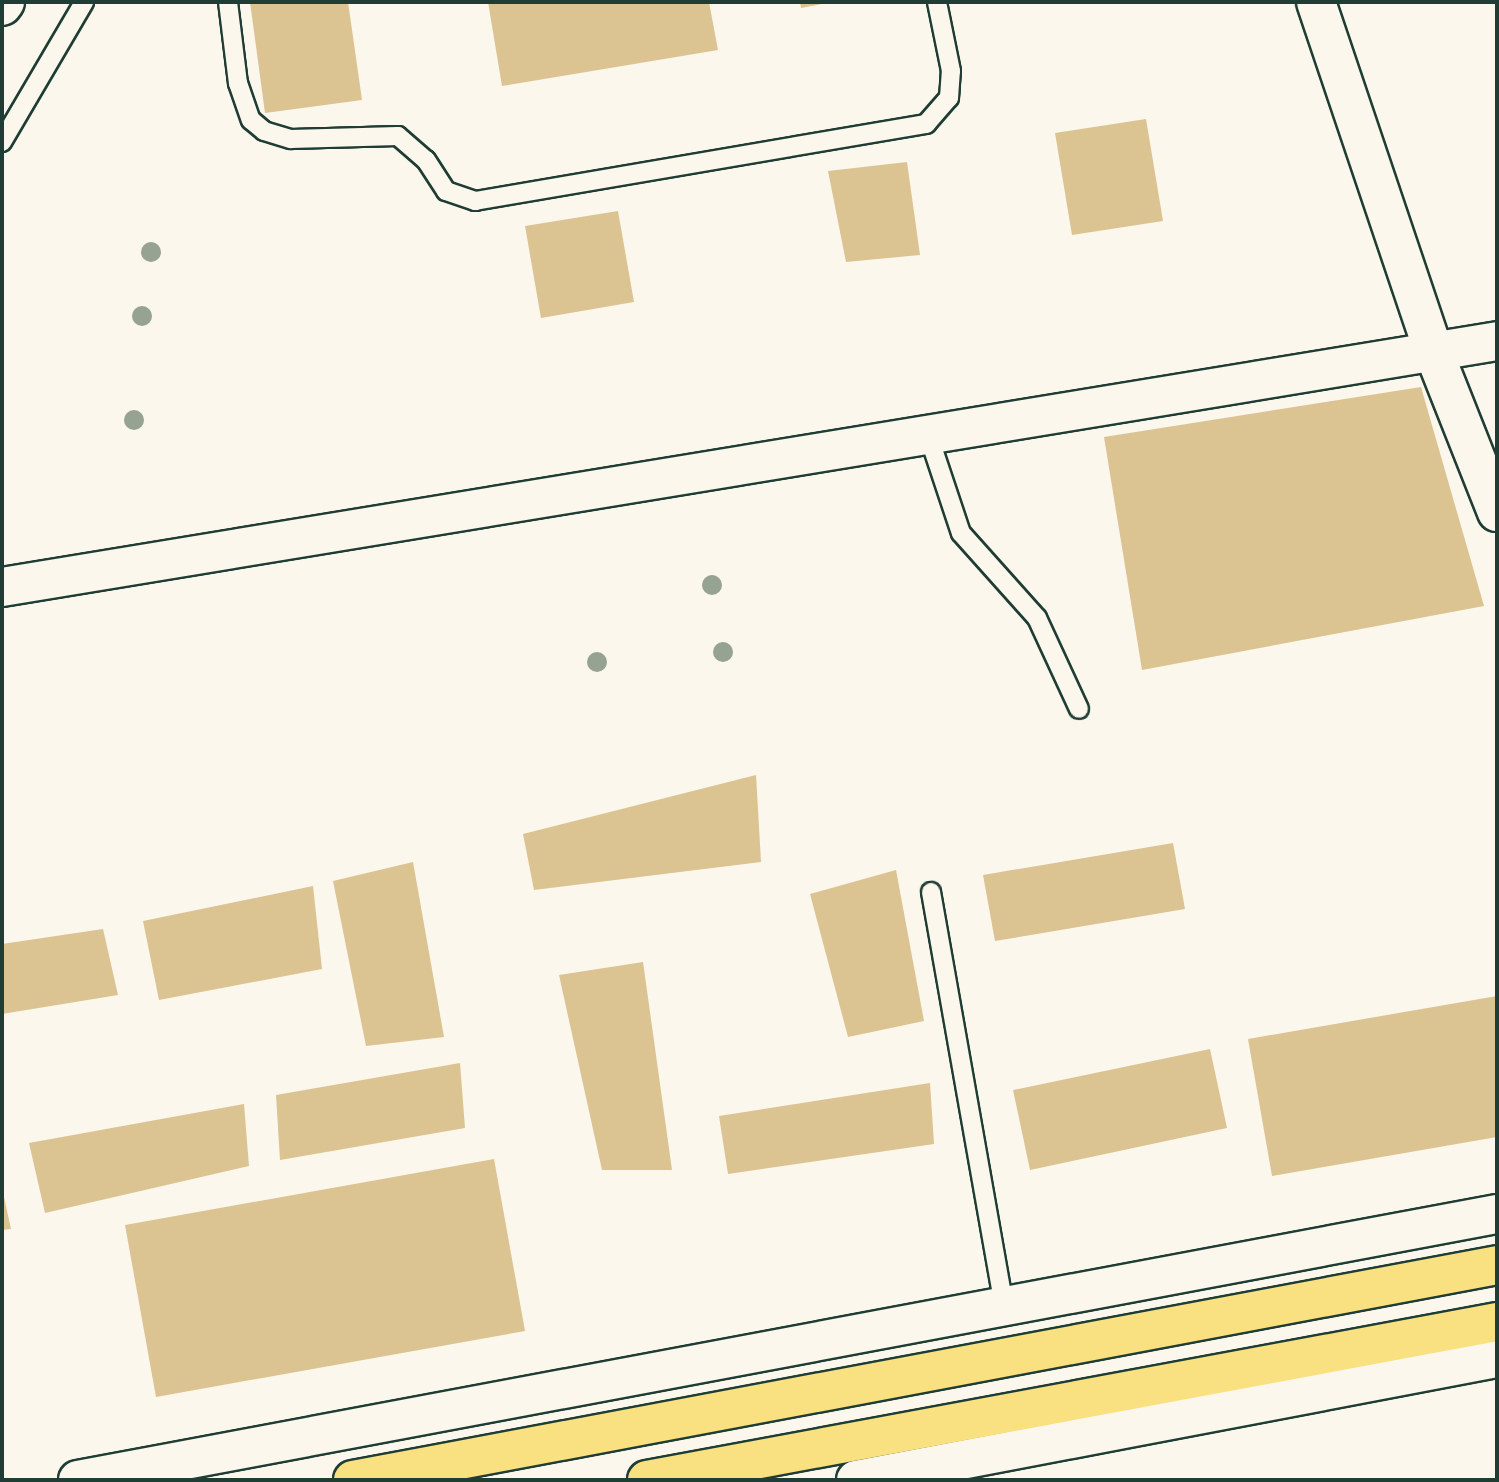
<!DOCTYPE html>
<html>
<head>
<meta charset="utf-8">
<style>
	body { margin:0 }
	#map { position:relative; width:1499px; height:1482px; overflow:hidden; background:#fbf7ec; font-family:"Patrick Hand",sans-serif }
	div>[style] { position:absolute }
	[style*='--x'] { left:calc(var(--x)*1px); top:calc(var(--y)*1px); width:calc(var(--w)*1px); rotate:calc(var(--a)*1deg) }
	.building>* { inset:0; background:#dcc392 }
	.roads { filter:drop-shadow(2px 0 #1f3d34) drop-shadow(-2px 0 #1f3d34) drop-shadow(0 2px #1f3d34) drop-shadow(0 -2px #1f3d34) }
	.lane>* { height:18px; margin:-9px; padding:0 9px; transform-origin:9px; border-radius:9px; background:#fbf7ec }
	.secondary>* { height:38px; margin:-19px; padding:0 19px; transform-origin:19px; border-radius:19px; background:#fbf7ec }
	.primary>* { height:38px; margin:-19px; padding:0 19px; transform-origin:19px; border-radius:19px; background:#f9e181 }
	.trees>* { width:20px; height:20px; margin:-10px; border-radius:50%; background:#96a392 }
	span { translate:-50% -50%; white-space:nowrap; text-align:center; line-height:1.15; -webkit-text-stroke:5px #fbf7ec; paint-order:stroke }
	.frame { position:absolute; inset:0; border:4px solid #1f3d34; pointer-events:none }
</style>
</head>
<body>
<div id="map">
	<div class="building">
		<div style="clip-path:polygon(250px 2px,348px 2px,362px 100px,265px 113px)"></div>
		<div style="clip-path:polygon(488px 2px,709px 2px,718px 50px,502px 86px)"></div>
		<div style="clip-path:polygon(800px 2px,827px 2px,827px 3px,801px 8px)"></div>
		<div style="clip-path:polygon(1146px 119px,1163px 221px,1072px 235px,1055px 133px)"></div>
		<div style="clip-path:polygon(907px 162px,920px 255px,846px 262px,828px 171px)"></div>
		<div style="clip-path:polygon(618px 211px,634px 302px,541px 318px,525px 226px)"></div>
		<div style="clip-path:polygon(1421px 387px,1484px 606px,1142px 670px,1104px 437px)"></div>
		<div style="clip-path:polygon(756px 775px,761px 862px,534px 890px,523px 834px)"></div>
		<div style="clip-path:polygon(1173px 843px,1185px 909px,995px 941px,983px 875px)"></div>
		<div style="clip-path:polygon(413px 862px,444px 1037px,366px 1046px,333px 881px)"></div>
		<div style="clip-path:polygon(896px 870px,924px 1021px,848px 1037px,810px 894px)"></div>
		<div style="clip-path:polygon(313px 886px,322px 969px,159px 1000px,143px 921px)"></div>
		<div style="clip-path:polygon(103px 929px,118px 995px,2px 1014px,2px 944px)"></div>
		<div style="clip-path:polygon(643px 962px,672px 1170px,602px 1170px,559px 975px)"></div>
		<div style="clip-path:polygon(1497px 996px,1497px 1137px,1272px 1176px,1248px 1039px)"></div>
		<div style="clip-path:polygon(1210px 1049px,1227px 1128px,1030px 1170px,1013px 1090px)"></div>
		<div style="clip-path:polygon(460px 1063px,465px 1128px,280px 1160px,276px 1095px)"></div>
		<div style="clip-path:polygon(930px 1083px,934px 1144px,728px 1174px,719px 1116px)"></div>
		<div style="clip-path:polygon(244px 1104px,249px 1166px,45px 1213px,29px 1143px)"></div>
		<div style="clip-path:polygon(494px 1159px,525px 1331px,156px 1397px,125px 1225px)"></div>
		<div style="clip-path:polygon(2px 1188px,11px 1229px,2px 1230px)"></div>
	</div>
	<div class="roads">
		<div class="lane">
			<div style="--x:228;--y:2;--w:82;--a:83"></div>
			<div style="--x:238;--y:83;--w:39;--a:71"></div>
			<div style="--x:251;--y:120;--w:17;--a:40"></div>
			<div style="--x:264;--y:131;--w:28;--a:17"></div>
			<div style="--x:291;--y:139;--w:107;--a:-1.6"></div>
			<div style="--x:398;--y:136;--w:37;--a:41"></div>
			<div style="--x:426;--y:160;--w:37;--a:57"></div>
			<div style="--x:446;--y:191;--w:31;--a:19"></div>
			<div style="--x:475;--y:201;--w:458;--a:-9.7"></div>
			<div style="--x:926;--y:124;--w:35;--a:-49"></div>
			<div style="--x:949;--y:98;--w:27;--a:-86"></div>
			<div style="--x:951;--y:71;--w:70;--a:-101.5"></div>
			<div style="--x:2;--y:142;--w:162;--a:-59.6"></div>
			<div style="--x:929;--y:437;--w:101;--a:71.6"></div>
			<div style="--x:961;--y:533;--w:114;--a:48.2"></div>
			<div style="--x:1037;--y:618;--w:100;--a:65.2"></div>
			<div style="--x:931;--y:892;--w:421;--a:80"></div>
		</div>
		<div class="secondary">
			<div style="--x:1316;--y:2;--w:370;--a:71.4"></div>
			<div style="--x:1434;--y:353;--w:171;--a:68.4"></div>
			<div style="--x:2;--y:6;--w:5;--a:-53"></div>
			<div style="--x:2;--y:587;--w:1515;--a:-9.34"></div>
			<div style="--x:78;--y:1480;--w:1444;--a:-10.62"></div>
			<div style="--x:856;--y:1480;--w:653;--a:-10.78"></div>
		</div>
		<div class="primary">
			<div style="--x:353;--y:1480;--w:1164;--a:-10.64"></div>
			<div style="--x:647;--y:1480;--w:865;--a:-10.53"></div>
		</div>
	</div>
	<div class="trees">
		<div style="left:151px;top:252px"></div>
		<div style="left:142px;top:316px"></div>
		<div style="left:134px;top:420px"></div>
		<div style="left:712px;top:585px"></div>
		<div style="left:723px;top:652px"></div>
		<div style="left:597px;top:662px"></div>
	</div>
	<div class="frame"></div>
</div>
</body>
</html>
